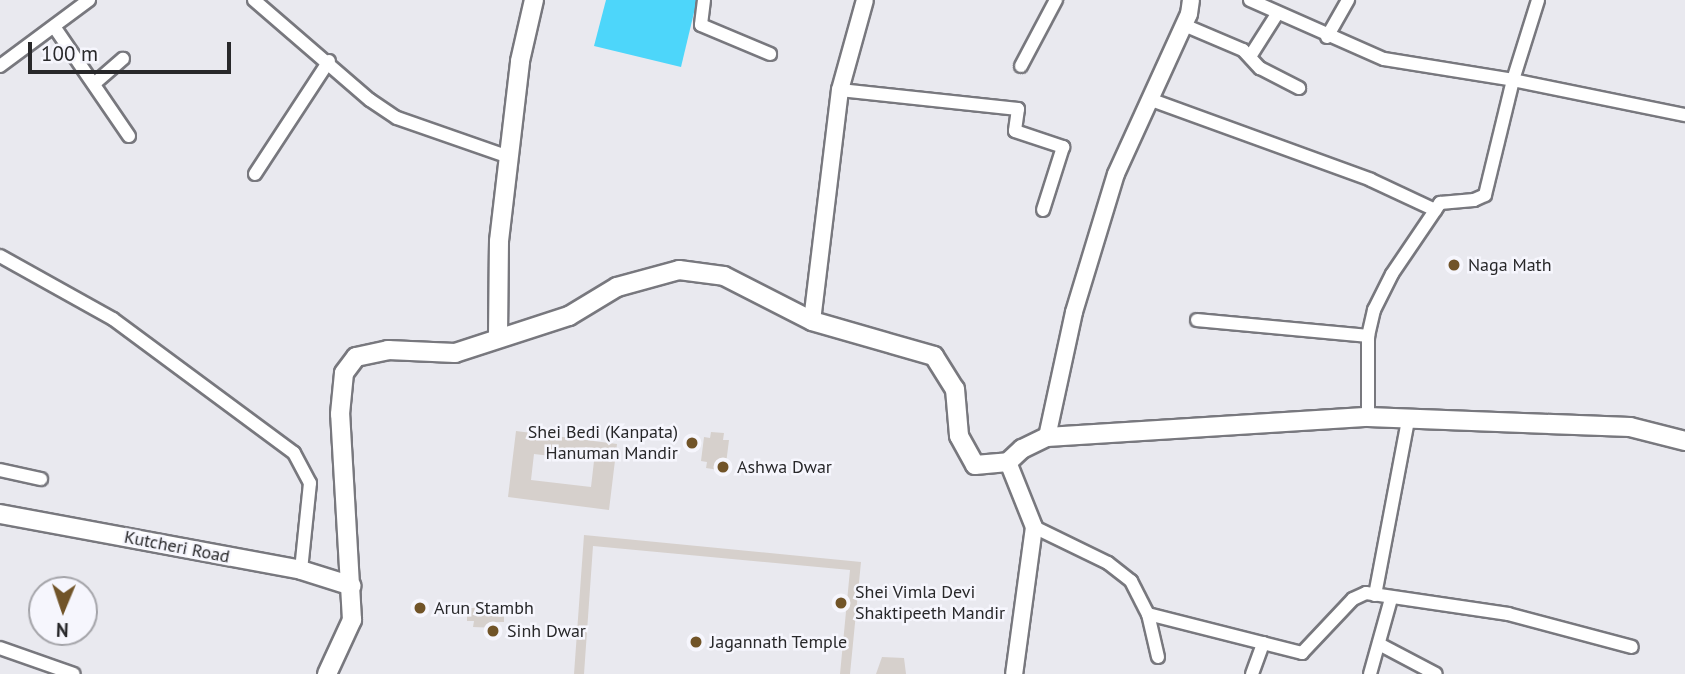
<!DOCTYPE html>
<html>
<head>
<meta charset="utf-8">
<style>
	body { margin:0 }
	#map { position:relative; width:1685px; height:674px; overflow:hidden; background:#e9e9ef; font-family:"PT Sans",sans-serif }
	div>[style] { position:absolute }
	[style*='--x'] { left:calc(var(--x)*1px); top:calc(var(--y)*1px); width:calc(var(--w)*1px); rotate:calc(var(--a)*1deg) }
	.water>* { inset:0; background:#4dd6fa }
	.building>* { inset:0; background:#d6d0cc }
	.roads { filter:drop-shadow(2px 0 #78787e) drop-shadow(-2px 0 #78787e) drop-shadow(0 2px #78787e) drop-shadow(0 -2px #78787e) }
	.minor>* { height:12px; margin:-6px; padding:0 6px; transform-origin:6px; border-radius:6px; background:#fff }
	.tertiary>* { height:16px; margin:-8px; padding:0 8px; transform-origin:8px; border-radius:8px; background:#fff }
	.secondary>* { height:18px; margin:-9px; padding:0 9px; transform-origin:9px; border-radius:9px; background:#fff }
	.dots>* { width:19px; height:19px; translate:-50% -50%; box-sizing:border-box; border:4px solid #f6f6fd; border-radius:50% }
	span { translate:-50% -50%; white-space:nowrap; text-align:center; line-height:1.15; -webkit-text-stroke:5px #f6f6fd; paint-order:stroke }
	.poi-label { font-size:18px; color:#28282a }
	.left { translate:0 -50%; text-align:left }
	.right { translate:-100% -50%; text-align:right }
	.street-label { font-size:18px; color:#28282a }
	.north { position:absolute; left:28px; top:576px; width:70px; height:70px; box-sizing:border-box; background:#f6f6fd; border:2px solid #a4a4a9; border-radius:50%; rotate:182deg; font-size:19px; font-weight:700; line-height:28px; text-align:center; color:#28282a }
	.north::after { content:''; display:block; margin:auto; width:24px; height:32px; background:#715428; clip-path:polygon(50% 0,100% 100%,50% 72%,0 100%) }
	.scale { position:absolute; left:28px; top:42px; width:203px; height:32px; box-sizing:border-box; border:4px solid #28282a; border-top:0; padding-left:9px; font-size:21px; line-height:24px; white-space:nowrap; color:#28282a; -webkit-text-stroke:5px #f6f6fd; paint-order:stroke }
</style>
</head>
<body>
<div id="map">
	<div class="water">
		<div style="clip-path:polygon(606px 0,697px 0,681px 67px,594px 46px)"></div>
	</div>
	<div class="building">
		<div style="clip-path:polygon(evenodd,516px 431px,617px 444px,609px 510px,508px 497px,516px 431px,534px 454px,594px 461px,591px 487px,531px 480px,534px 454px)"></div>
		<div style="clip-path:polygon(711px 432px,724px 433px,723px 440px,729px 440px,726px 464px,720px 463px,719px 470px,706px 468px,707px 462px,701px 461px,704px 437px,710px 438px)"></div>
		<div style="clip-path:polygon(584px 535px,861px 562px,850px 674px,840px 674px,850px 570px,593px 546px,584px 674px,574px 674px)"></div>
		<div style="clip-path:polygon(474px 602px,498px 603px,498px 608px,504px 608px,504px 622px,497px 622px,497px 628px,473px 627px,474px 621px,467px 621px,467px 608px,474px 608px)"></div>
		<div style="clip-path:polygon(882px 657px,904px 658px,906px 674px,876px 674px)"></div>
	</div>
	<div class="roads">
		<div class="minor">
			<div style="--x:254;--y:0;--w:153;--a:40.8"></div>
			<div style="--x:370;--y:100;--w:32;--a:34"></div>
			<div style="--x:397;--y:118;--w:119;--a:19.2"></div>
			<div style="--x:704;--y:0;--w:25;--a:97"></div>
			<div style="--x:701;--y:25;--w:75;--a:22.8"></div>
			<div style="--x:1250;--y:0;--w:146;--a:23.8"></div>
			<div style="--x:1384;--y:59;--w:131;--a:9.2"></div>
			<div style="--x:1513;--y:80;--w:84;--a:-72.6"></div>
			<div style="--x:1184;--y:25;--w:64;--a:23"></div>
			<div style="--x:1243;--y:50;--w:25;--a:47"></div>
			<div style="--x:1260;--y:68;--w:44;--a:27.1"></div>
			<div style="--x:55;--y:28;--w:131;--a:55.6"></div>
			<div style="--x:1327;--y:37;--w:43;--a:-60.4"></div>
			<div style="--x:1251;--y:55;--w:49;--a:-57.6"></div>
			<div style="--x:0;--y:66;--w:111;--a:-36.6"></div>
			<div style="--x:1021;--y:66;--w:75;--a:-62.1"></div>
			<div style="--x:95;--y:83;--w:37;--a:-41"></div>
			<div style="--x:840;--y:90;--w:179;--a:6.1"></div>
			<div style="--x:1018;--y:109;--w:22;--a:98"></div>
			<div style="--x:1015;--y:131;--w:51;--a:18.4"></div>
			<div style="--x:1063;--y:147;--w:66;--a:107.6"></div>
			<div style="--x:1149;--y:99;--w:236;--a:20"></div>
			<div style="--x:1371;--y:180;--w:71;--a:25.1"></div>
			<div style="--x:255;--y:174;--w:135;--a:-56.8"></div>
			<div style="--x:0;--y:256;--w:129;--a:29.1"></div>
			<div style="--x:113;--y:319;--w:225;--a:36.5"></div>
			<div style="--x:294;--y:453;--w:34;--a:62"></div>
			<div style="--x:310;--y:483;--w:87;--a:95.9"></div>
			<div style="--x:1197;--y:320;--w:172;--a:5.3"></div>
			<div style="--x:1368;--y:417;--w:81;--a:-90"></div>
			<div style="--x:1368;--y:336;--w:27;--a:-77"></div>
			<div style="--x:1374;--y:310;--w:40;--a:-63.4"></div>
			<div style="--x:1392;--y:274;--w:86;--a:-55.9"></div>
			<div style="--x:1440;--y:203;--w:34;--a:-5"></div>
			<div style="--x:1474;--y:200;--w:12;--a:-24"></div>
			<div style="--x:1485;--y:195;--w:118;--a:-76.3"></div>
			<div style="--x:1513;--y:80;--w:176;--a:11.5"></div>
			<div style="--x:0;--y:470;--w:42;--a:12.4"></div>
			<div style="--x:1034;--y:527;--w:82;--a:25.9"></div>
			<div style="--x:1108;--y:563;--w:29;--a:38"></div>
			<div style="--x:1131;--y:581;--w:37;--a:63"></div>
			<div style="--x:1375;--y:595;--w:178;--a:-79.3"></div>
			<div style="--x:1379;--y:644;--w:64;--a:27.8"></div>
			<div style="--x:0;--y:648;--w:78;--a:19.4"></div>
			<div style="--x:1158;--y:657;--w:44;--a:-103.1"></div>
			<div style="--x:1148;--y:614;--w:159;--a:14.2"></div>
			<div style="--x:1302;--y:653;--w:74;--a:-46.6"></div>
			<div style="--x:1353;--y:599;--w:14;--a:-25"></div>
			<div style="--x:1366;--y:593;--w:144;--a:8.4"></div>
			<div style="--x:1508;--y:614;--w:128;--a:14.9"></div>
			<div style="--x:1252;--y:674;--w:33;--a:-70"></div>
			<div style="--x:1370;--y:674;--w:78;--a:-74.4"></div>
		</div>
		<div class="tertiary">
			<div style="--x:812;--y:321;--w:233;--a:-83.1"></div>
			<div style="--x:840;--y:90;--w:93;--a:-74.5"></div>
			<div style="--x:1047;--y:437;--w:128;--a:-77.8"></div>
			<div style="--x:1074;--y:312;--w:144;--a:-73.1"></div>
			<div style="--x:1116;--y:174;--w:176;--a:-65.5"></div>
			<div style="--x:1189;--y:14;--w:14;--a:-82"></div>
			<div style="--x:1008;--y:462;--w:70;--a:68.2"></div>
			<div style="--x:1034;--y:527;--w:148;--a:97.7"></div>
		</div>
		<div class="secondary">
			<div style="--x:498;--y:336;--w:95;--a:-89.4"></div>
			<div style="--x:499;--y:241;--w:181;--a:-83.3"></div>
			<div style="--x:520;--y:61;--w:63;--a:-77.1"></div>
			<div style="--x:0;--y:514;--w:306;--a:10.5"></div>
			<div style="--x:301;--y:570;--w:53;--a:17.4"></div>
			<div style="--x:327;--y:674;--w:60;--a:-65.2"></div>
			<div style="--x:352;--y:620;--w:206;--a:-93.3"></div>
			<div style="--x:340;--y:414;--w:41;--a:-84.4"></div>
			<div style="--x:344;--y:373;--w:20;--a:-53"></div>
			<div style="--x:356;--y:357;--w:33;--a:-12"></div>
			<div style="--x:388;--y:350;--w:67;--a:2.6"></div>
			<div style="--x:455;--y:353;--w:120;--a:-18"></div>
			<div style="--x:569;--y:316;--w:56;--a:-31.1"></div>
			<div style="--x:617;--y:287;--w:64;--a:-15.3"></div>
			<div style="--x:679;--y:270;--w:45;--a:7.6"></div>
			<div style="--x:724;--y:276;--w:99;--a:27.1"></div>
			<div style="--x:812;--y:321;--w:127;--a:16"></div>
			<div style="--x:934;--y:356;--w:39;--a:58"></div>
			<div style="--x:955;--y:389;--w:47;--a:85.1"></div>
			<div style="--x:959;--y:436;--w:33;--a:61"></div>
			<div style="--x:975;--y:465;--w:33;--a:-5"></div>
			<div style="--x:1008;--y:462;--w:19;--a:-43"></div>
			<div style="--x:1022;--y:449;--w:28;--a:-26"></div>
			<div style="--x:1047;--y:437;--w:322;--a:-3.6"></div>
			<div style="--x:1368;--y:417;--w:262;--a:2.2"></div>
			<div style="--x:1630;--y:427;--w:57;--a:14.3"></div>
		</div>
	</div>
	<div class="dots">
		<div style="left:1454px;top:265px;background:#715428"></div>
		<div style="left:692px;top:443px;background:#715428"></div>
		<div style="left:723px;top:467px;background:#715428"></div>
		<div style="left:841px;top:603px;background:#715428"></div>
		<div style="left:420px;top:608px;background:#715428"></div>
		<div style="left:493px;top:631px;background:#715428"></div>
		<div style="left:696px;top:642px;background:#715428"></div>
	</div>
	<div class="poi-label">
		<span class="left" style="left:1468px;top:265px">Naga Math</span>
		<span class="right" style="left:678px;top:443px">Shei Bedi (Kanpata)<br>Hanuman Mandir</span>
		<span class="left" style="left:737px;top:467px">Ashwa Dwar</span>
		<span class="left" style="left:855px;top:603px">Shei Vimla Devi<br>Shaktipeeth Mandir</span>
		<span class="left" style="left:434px;top:608px">Arun Stambh</span>
		<span class="left" style="left:507px;top:631px">Sinh Dwar</span>
		<span class="left" style="left:710px;top:642px">Jagannath Temple</span>
	</div>
	<div class="street-label">
		<span style="left:177px;top:547px;rotate:11deg">Kutcheri Road</span>
	</div>
	<div class="north">N</div>
	<div class="scale">100 m</div>
</div>
</body>
</html>
